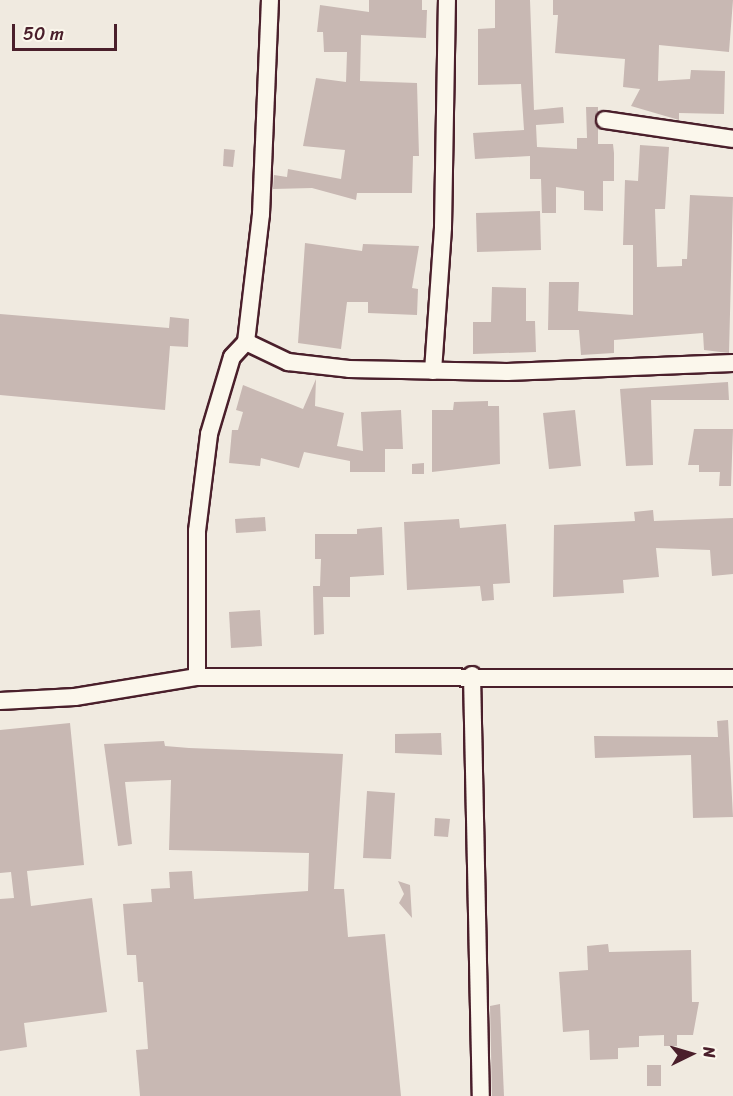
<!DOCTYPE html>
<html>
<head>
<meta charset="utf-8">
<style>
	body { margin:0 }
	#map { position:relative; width:733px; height:1096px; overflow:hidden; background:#f0eae0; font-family:Sriracha,sans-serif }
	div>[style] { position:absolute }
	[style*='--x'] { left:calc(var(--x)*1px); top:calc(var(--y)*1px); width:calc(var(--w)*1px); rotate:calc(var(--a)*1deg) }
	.building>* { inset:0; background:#c8b8b3 }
	.roads { filter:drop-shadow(2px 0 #4a1f2b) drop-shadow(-2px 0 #4a1f2b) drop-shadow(0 2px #4a1f2b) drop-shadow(0 -2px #4a1f2b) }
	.minor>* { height:16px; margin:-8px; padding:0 8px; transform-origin:8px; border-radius:8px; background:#fbf7ec }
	span { translate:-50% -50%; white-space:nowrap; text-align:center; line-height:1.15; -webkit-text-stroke:4.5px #fbf7ec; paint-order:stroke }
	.north { position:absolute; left:661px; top:1024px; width:60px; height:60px; -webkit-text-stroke:4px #fbf7ec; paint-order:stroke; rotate:85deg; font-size:16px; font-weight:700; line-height:24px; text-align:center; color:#4a1f2b }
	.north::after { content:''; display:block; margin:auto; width:21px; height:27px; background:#4a1f2b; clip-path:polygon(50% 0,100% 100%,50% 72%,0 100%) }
	.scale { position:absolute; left:12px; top:24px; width:105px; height:27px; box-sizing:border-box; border:3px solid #4a1f2b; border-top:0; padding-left:8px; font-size:18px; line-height:21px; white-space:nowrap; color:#4a1f2b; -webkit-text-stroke:4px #fbf7ec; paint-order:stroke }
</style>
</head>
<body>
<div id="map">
	<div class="building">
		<div style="clip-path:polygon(369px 0,422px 0,422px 10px,427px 10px,426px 38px,361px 35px,360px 81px,417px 83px,419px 156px,413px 156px,412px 193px,357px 193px,356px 200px,312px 188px,273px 189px,274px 175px,287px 177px,288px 169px,341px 179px,345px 150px,303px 146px,316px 78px,346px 82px,347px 52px,324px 52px,323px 32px,317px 32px,320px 5px,369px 12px)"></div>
		<div style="clip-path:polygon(495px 0,530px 0,534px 110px,563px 107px,564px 123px,536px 125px,537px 147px,577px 149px,577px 138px,587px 138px,586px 107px,598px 107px,598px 144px,613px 144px,614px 153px,614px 181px,603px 181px,603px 211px,584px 210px,584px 191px,556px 187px,556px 213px,542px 213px,541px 179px,530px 179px,530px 156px,475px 159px,473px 133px,524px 130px,521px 84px,478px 85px,478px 29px,495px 28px)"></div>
		<div style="clip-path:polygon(553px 0,733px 0,729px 52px,659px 45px,658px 81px,690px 79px,691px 70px,725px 71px,724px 114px,679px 113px,679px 120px,631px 106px,640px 89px,623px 87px,625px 59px,555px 53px,558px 15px,553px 15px)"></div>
		<div style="clip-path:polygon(640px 145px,669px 147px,665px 209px,655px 209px,657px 267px,682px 266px,682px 259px,687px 259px,690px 195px,733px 197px,729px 353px,704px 350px,703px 333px,614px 340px,614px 353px,581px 355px,579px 330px,548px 330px,549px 282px,579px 282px,578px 311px,633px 315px,633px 245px,623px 245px,625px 180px,638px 181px)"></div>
		<div style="clip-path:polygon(224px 149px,235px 150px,233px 167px,223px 166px)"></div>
		<div style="clip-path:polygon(540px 211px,541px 250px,477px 252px,476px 213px)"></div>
		<div style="clip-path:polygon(305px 243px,362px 251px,363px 244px,419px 246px,412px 288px,418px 289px,417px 315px,368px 313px,368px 302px,347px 302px,341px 349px,298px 343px)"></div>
		<div style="clip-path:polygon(492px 287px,526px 288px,526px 321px,535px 321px,536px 352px,473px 354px,473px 322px,491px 322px)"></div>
		<div style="clip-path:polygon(0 314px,169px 328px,170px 317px,189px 319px,188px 347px,170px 346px,165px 410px,0 395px)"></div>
		<div style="clip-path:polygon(316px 379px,315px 406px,344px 413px,337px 446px,363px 451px,361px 412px,401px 410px,403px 449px,385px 449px,385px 472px,350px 472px,350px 461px,304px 452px,299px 468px,261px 458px,260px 466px,229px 463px,232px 430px,238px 430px,243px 412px,236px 410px,243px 385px,303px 409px)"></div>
		<div style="clip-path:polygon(728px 382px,729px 400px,651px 400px,653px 465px,626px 466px,620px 389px)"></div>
		<div style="clip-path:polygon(488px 401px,488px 406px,499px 406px,500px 464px,432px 472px,432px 410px,453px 410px,454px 402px)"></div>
		<div style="clip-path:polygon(575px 410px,581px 466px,549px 469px,543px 413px)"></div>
		<div style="clip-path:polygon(694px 429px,733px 429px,731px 486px,719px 486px,720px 472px,699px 472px,699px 465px,688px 465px)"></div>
		<div style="clip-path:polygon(424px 463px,424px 474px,412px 474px,412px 464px)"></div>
		<div style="clip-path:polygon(653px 510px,654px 521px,733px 518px,733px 574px,712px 576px,710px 550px,656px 548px,659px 577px,623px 580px,624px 593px,553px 597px,554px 525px,635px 521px,634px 512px)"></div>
		<div style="clip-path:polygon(265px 517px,266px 531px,236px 533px,235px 519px)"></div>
		<div style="clip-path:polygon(459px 519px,460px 528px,506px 524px,510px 583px,493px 584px,494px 600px,482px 601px,480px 586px,407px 590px,404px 522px)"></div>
		<div style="clip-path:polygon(382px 527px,384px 575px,350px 577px,350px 597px,323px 597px,324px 634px,314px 635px,313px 586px,320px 586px,321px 559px,315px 559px,315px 534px,357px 534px,357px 529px)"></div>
		<div style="clip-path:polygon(260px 610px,262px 646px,231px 648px,229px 612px)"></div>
		<div style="clip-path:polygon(728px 720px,733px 817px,693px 818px,691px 755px,595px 758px,594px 736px,718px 737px,717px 721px)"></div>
		<div style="clip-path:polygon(70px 723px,84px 865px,27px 871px,31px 906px,92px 898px,107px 1012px,24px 1023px,27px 1047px,0 1051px,0 899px,14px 898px,11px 872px,0 873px,0 730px)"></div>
		<div style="clip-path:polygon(441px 733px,442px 755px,395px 753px,395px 734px)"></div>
		<div style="clip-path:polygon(164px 741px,165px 746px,189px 748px,343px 754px,334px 889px,344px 889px,348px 937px,385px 934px,401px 1096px,140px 1096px,136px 1050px,148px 1049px,143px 982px,138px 982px,136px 955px,127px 955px,123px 904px,152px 902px,151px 889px,170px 888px,169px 872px,192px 871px,194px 899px,308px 891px,309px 853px,169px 850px,171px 780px,125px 782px,132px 844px,118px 846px,104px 744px)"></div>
		<div style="clip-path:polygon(367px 791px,395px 793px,391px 859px,363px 858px)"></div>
		<div style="clip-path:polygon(435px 818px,450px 819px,448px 837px,434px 836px)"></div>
		<div style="clip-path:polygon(398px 881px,410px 885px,412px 918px,399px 903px,404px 894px)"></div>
		<div style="clip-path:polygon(608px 944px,609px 952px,691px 950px,692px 1002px,699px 1002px,693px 1035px,677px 1035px,677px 1046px,664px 1046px,664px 1035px,639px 1036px,639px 1047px,618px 1048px,618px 1059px,590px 1060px,589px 1030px,563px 1032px,559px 972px,588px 970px,587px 946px)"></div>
		<div style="clip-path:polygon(500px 1004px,504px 1096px,492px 1096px,490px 1006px)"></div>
		<div style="clip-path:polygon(647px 1065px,661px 1065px,661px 1086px,647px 1086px)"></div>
	</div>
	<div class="roads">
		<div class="minor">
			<div style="--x:605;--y:120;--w:129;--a:8.4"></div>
			<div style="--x:246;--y:342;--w:47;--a:25.5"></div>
			<div style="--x:288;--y:362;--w:61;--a:6.5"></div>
			<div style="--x:349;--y:369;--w:158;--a:1.1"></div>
			<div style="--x:507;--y:372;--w:226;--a:-2.3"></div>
			<div style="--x:433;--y:371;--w:144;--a:-86"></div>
			<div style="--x:443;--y:227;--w:227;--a:-89"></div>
			<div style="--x:472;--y:675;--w:421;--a:88.8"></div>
			<div style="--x:197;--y:677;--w:146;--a:-90"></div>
			<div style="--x:197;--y:531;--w:98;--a:-82.9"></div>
			<div style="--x:209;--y:434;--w:80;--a:-73.4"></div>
			<div style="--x:232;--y:357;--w:21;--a:-47"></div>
			<div style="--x:246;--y:342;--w:129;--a:-83.3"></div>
			<div style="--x:261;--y:214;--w:214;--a:-87.6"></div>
			<div style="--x:0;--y:701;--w:75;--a:-3.1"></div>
			<div style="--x:75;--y:697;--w:124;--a:-9.3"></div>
			<div style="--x:197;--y:677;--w:536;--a:0.11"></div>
		</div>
	</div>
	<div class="north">N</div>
	<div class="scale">50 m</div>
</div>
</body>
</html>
